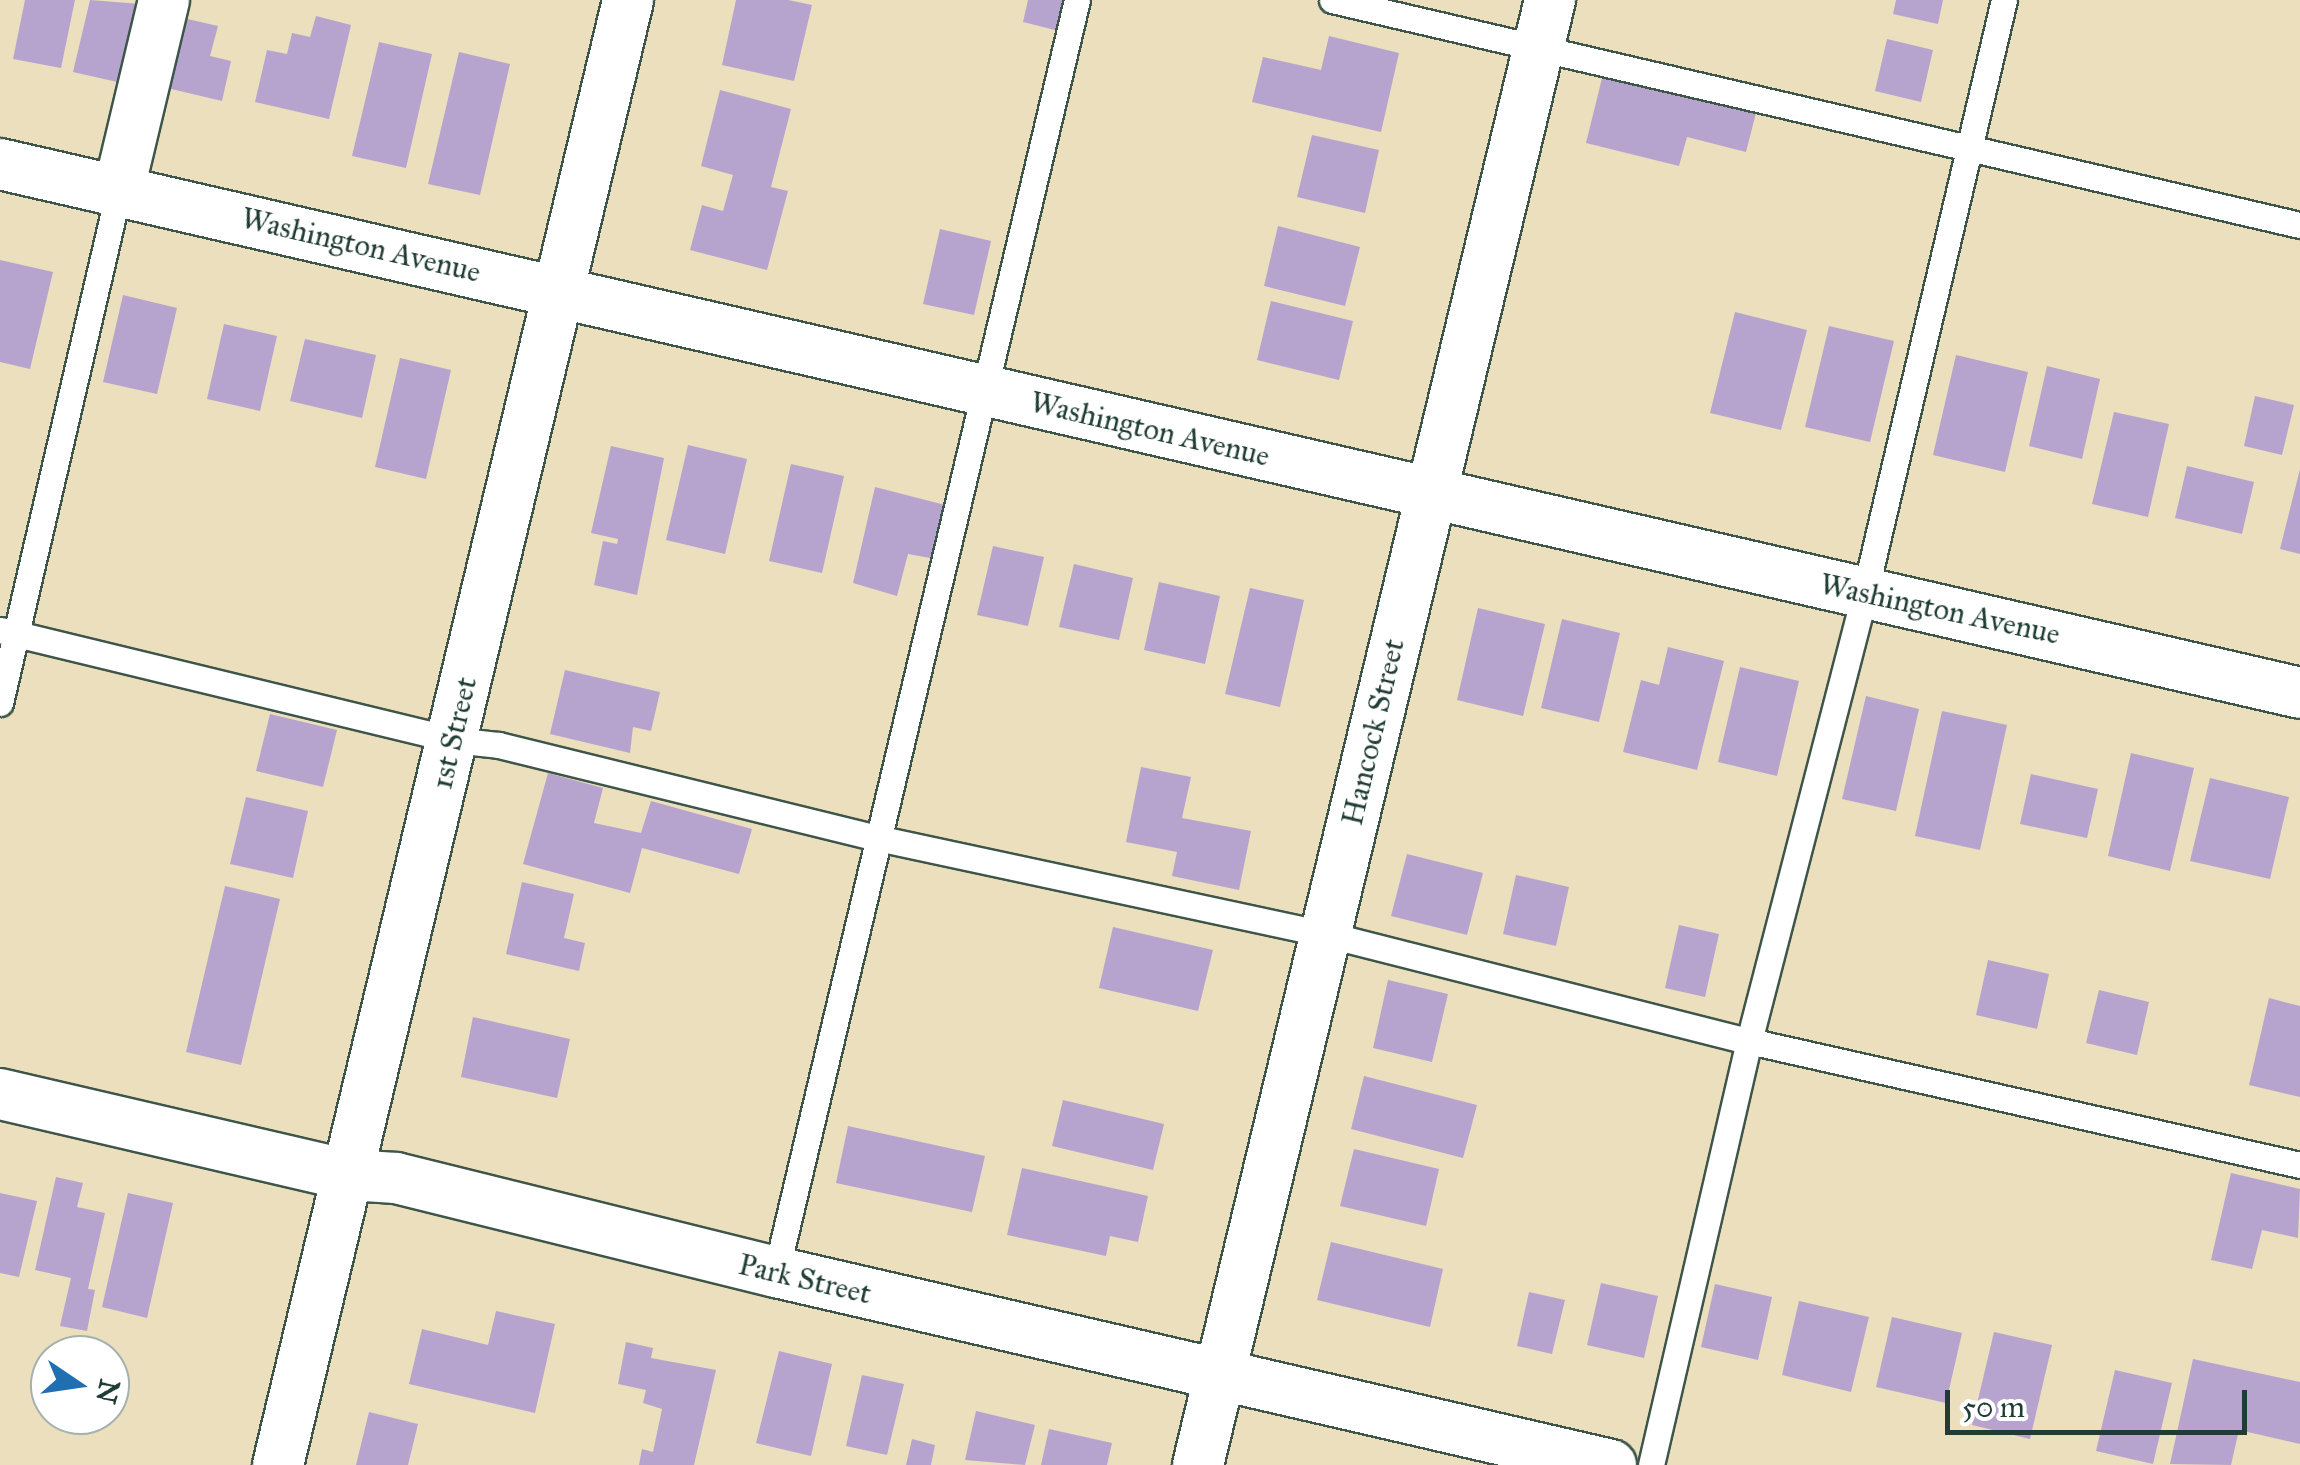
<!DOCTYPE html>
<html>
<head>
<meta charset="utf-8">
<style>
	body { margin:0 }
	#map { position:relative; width:2300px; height:1465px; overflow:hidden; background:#ebdfbd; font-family:"IM FELL Great Primer",serif }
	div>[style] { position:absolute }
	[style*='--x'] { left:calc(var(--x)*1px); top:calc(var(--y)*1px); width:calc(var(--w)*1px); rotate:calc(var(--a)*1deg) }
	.building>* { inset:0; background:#b7a4ce }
	.roads { filter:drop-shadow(2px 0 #3e5549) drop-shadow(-2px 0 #3e5549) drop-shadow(0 2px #3e5549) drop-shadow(0 -2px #3e5549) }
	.lane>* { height:25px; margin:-12.5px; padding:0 12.5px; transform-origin:12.5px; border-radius:12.5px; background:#fff }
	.street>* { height:50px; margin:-25px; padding:0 25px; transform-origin:25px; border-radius:25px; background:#fff }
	span { translate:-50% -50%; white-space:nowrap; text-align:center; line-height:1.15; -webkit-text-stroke:10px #fff; paint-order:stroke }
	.street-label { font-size:30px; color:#1f3d34 }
	.north { position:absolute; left:30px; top:1335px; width:100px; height:100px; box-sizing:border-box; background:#fff; border:2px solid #a5b1ae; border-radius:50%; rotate:103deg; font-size:28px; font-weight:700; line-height:40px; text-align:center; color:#1f3d34 }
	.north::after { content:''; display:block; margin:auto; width:35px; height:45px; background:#1f6fb2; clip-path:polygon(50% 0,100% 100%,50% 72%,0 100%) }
	.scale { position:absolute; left:1945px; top:1390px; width:302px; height:45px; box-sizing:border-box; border:5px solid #1f3d34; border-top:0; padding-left:12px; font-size:30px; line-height:35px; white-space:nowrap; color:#1f3d34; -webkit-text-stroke:8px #fff; paint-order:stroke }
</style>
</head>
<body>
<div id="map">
	<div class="building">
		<div style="clip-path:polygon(25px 0,75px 0,61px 68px,13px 59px)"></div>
		<div style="clip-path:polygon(90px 0,153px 5px,135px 86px,73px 72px)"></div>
		<div style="clip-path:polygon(736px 0,788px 0,812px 5px,794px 81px,722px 65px)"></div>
		<div style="clip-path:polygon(1028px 0,1066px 0,1059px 31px,1023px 22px)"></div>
		<div style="clip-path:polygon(1896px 0,1943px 0,1938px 24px,1893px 14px)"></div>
		<div style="clip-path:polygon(316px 16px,351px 25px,329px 119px,255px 102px,267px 50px,287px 54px,292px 33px,310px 37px)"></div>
		<div style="clip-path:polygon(183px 18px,218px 26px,210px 56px,231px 61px,222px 101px,167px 88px)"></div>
		<div style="clip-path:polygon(1329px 36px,1399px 53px,1381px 132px,1252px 102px,1263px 57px,1321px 70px)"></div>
		<div style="clip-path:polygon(1887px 39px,1933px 50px,1921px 102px,1875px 91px)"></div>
		<div style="clip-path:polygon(379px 42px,432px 54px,406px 168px,352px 156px)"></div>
		<div style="clip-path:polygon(459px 52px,510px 64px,480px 195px,428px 184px)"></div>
		<div style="clip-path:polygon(1604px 70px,1757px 109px,1746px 152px,1687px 137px,1679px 166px,1586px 143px)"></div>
		<div style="clip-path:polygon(720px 90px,791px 109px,771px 187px,788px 191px,767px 270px,690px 250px,702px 205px,723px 211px,733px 175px,701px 166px)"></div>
		<div style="clip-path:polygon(1312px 135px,1379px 150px,1365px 213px,1297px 197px)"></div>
		<div style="clip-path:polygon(1278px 226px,1360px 247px,1345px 306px,1264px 286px)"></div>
		<div style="clip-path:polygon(940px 229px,991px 241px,974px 315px,923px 304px)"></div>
		<div style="clip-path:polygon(0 260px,53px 272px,30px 369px,0 362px)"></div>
		<div style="clip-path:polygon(123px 295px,177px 308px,157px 394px,103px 382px)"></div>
		<div style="clip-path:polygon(1271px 301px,1353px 321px,1339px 380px,1257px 360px)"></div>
		<div style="clip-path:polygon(1735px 312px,1807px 330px,1781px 430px,1710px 413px)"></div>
		<div style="clip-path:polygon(224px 324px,277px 336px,260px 411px,207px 399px)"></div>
		<div style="clip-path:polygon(1829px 326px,1894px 341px,1870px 442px,1805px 427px)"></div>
		<div style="clip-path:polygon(305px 339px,376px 355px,362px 418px,290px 401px)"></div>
		<div style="clip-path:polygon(1956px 355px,2028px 372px,2005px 472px,1933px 455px)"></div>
		<div style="clip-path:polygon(400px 358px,451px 370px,426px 479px,375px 467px)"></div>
		<div style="clip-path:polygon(2047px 366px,2100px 379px,2082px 459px,2029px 446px)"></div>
		<div style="clip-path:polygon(2255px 396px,2294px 405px,2282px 455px,2244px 446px)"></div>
		<div style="clip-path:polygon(2114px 412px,2169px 424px,2148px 517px,2092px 504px)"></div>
		<div style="clip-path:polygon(688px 445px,747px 459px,725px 554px,666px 540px)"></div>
		<div style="clip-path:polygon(611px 446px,664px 458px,637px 595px,594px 585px,603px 541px,617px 544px,618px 539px,591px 533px)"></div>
		<div style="clip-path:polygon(791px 464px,844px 476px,822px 573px,769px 561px)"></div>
		<div style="clip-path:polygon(2187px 466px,2254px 482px,2242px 534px,2175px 518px)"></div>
		<div style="clip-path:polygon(2300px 469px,2300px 554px,2280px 549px)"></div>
		<div style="clip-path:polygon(875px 487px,949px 506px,936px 559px,908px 554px,897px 596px,853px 583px)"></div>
		<div style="clip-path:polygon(993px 546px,1044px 557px,1028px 626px,977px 615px)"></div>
		<div style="clip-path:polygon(1074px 564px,1133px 578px,1119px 640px,1059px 627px)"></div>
		<div style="clip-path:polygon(1159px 582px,1220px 596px,1205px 664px,1144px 650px)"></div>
		<div style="clip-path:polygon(1250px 588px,1304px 600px,1280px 707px,1225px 694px)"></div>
		<div style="clip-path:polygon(1478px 608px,1545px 624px,1523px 716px,1457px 700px)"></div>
		<div style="clip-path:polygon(1562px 619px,1620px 633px,1599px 722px,1541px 708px)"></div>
		<div style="clip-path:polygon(1668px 647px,1724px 661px,1697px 770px,1623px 752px,1641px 680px,1659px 685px)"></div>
		<div style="clip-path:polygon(1740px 667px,1799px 681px,1777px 776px,1718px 762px)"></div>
		<div style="clip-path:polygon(565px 670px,660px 692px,651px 731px,633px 727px,630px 753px,550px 734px)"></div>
		<div style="clip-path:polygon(1866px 696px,1919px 709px,1896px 811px,1842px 799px)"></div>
		<div style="clip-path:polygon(1942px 711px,2007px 725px,1980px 850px,1915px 836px)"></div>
		<div style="clip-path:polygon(270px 714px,337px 730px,323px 787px,256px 771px)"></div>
		<div style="clip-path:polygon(2131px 753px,2194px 768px,2170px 871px,2108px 856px)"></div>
		<div style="clip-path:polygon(1141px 767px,1191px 777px,1182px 818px,1251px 831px,1239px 890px,1172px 876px,1177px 852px,1126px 842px)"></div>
		<div style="clip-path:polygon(548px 773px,603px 788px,594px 823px,641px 833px,651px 801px,752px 829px,739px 874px,642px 848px,630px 893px,523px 864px)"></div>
		<div style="clip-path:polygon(2031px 774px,2098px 789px,2087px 838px,2020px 824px)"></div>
		<div style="clip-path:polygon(2210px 778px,2289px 797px,2270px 879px,2190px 861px)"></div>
		<div style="clip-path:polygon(246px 797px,308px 811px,293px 878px,230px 864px)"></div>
		<div style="clip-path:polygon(1407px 854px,1483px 873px,1467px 935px,1391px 916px)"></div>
		<div style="clip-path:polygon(1516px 875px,1569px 887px,1556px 946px,1503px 934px)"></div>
		<div style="clip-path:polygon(522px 882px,574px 894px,564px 938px,585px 943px,579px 971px,506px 954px)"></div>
		<div style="clip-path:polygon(225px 886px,280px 899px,241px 1065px,186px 1052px)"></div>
		<div style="clip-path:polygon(1679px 925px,1719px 934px,1705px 997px,1665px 988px)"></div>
		<div style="clip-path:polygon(1113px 927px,1213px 950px,1198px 1011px,1099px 988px)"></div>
		<div style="clip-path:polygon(1988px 960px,2049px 974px,2037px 1029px,1976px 1015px)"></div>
		<div style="clip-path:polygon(1388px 980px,1448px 994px,1432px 1062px,1373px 1048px)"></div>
		<div style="clip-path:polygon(2099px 990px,2149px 1002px,2137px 1055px,2086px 1043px)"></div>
		<div style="clip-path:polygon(2269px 998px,2300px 1006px,2300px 1097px,2249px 1085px)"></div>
		<div style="clip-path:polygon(473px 1017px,570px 1039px,557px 1098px,461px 1077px)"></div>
		<div style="clip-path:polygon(1364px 1076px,1477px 1105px,1463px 1158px,1351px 1129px)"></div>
		<div style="clip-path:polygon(1063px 1100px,1164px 1124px,1153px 1170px,1052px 1146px)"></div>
		<div style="clip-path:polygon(848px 1126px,985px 1156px,972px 1212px,836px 1183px)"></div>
		<div style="clip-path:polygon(1354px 1149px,1439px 1169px,1426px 1226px,1340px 1206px)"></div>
		<div style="clip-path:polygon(1022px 1168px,1148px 1196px,1138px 1242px,1110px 1236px,1106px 1256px,1007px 1235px)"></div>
		<div style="clip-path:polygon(2231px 1173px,2300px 1189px,2298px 1238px,2262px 1230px,2252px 1269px,2211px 1260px)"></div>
		<div style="clip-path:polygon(56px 1177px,83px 1183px,77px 1207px,105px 1213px,88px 1289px,95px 1290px,87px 1331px,60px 1326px,71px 1278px,35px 1270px)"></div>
		<div style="clip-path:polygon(0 1193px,37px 1201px,19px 1277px,0 1273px)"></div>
		<div style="clip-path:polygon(128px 1193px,173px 1203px,147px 1318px,102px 1307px)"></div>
		<div style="clip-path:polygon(1331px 1242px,1443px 1269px,1430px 1327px,1317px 1300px)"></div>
		<div style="clip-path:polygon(1601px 1283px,1658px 1296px,1644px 1358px,1587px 1345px)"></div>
		<div style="clip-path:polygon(1715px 1284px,1772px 1297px,1758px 1360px,1701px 1347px)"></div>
		<div style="clip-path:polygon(1529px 1292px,1565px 1300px,1552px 1354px,1517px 1346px)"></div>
		<div style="clip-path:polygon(1799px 1301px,1869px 1317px,1851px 1392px,1782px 1375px)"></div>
		<div style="clip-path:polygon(496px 1311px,555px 1324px,535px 1413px,409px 1384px,422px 1329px,488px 1345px)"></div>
		<div style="clip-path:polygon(1892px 1317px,1962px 1333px,1946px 1403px,1876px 1387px)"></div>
		<div style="clip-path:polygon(1994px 1332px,2052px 1345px,2030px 1439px,1972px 1425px)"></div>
		<div style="clip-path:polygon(626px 1342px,653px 1348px,651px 1358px,716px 1370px,694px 1465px,639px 1465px,642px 1449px,653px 1452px,662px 1409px,643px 1403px,646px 1390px,618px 1384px)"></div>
		<div style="clip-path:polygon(779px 1351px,832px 1364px,811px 1456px,756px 1443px)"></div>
		<div style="clip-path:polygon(2193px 1359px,2300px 1382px,2300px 1444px,2239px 1430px,2231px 1465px,2170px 1464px)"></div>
		<div style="clip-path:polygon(2115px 1370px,2172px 1383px,2153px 1464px,2096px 1451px)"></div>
		<div style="clip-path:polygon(862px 1375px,904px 1384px,887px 1455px,846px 1446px)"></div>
		<div style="clip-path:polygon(976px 1411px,1035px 1425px,1025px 1465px,965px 1460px)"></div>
		<div style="clip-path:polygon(369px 1412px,418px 1424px,408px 1465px,356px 1465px)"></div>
		<div style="clip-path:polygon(1049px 1429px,1112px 1443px,1107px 1465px,1041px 1465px)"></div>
		<div style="clip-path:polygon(912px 1439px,935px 1445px,931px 1465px,906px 1465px)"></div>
	</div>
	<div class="roads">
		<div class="lane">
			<div style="--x:1332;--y:0;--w:994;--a:13.09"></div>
			<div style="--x:0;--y:630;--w:466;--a:13.6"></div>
			<div style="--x:453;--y:740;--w:46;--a:6.2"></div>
			<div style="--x:499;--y:745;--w:389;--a:13.8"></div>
			<div style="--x:877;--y:838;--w:458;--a:12.1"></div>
			<div style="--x:1325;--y:934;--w:437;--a:14.2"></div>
			<div style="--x:1749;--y:1041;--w:565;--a:12.68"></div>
			<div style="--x:0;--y:703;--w:528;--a:-76.96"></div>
			<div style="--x:776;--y:1272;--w:1307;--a:-76.69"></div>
			<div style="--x:1651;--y:1465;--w:435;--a:-77"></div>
			<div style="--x:1749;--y:1041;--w:464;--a:-75.5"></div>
			<div style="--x:1865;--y:592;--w:608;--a:-76.79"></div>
		</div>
		<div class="street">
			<div style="--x:0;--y:164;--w:2360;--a:12.95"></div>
			<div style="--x:119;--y:189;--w:194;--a:-76.6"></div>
			<div style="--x:0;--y:1094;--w:358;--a:13.1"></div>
			<div style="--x:349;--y:1175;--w:47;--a:3.7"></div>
			<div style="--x:396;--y:1178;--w:391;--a:13.9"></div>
			<div style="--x:776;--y:1272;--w:857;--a:13.01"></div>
			<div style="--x:278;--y:1465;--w:1506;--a:-76.56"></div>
			<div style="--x:1198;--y:1465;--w:1507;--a:-76.49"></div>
		</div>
	</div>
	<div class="street-label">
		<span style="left:361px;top:245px;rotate:13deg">Washington Avenue</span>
		<span style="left:1150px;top:429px;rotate:13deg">Washington Avenue</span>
		<span style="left:1940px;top:609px;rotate:12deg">Washington Avenue</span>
		<span style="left:1373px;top:732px;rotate:-77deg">Hancock Street</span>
		<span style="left:454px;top:733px;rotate:-77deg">1st Street</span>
		<span style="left:805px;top:1279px;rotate:13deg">Park Street</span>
	</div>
	<div class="north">N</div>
	<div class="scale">50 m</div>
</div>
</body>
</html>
